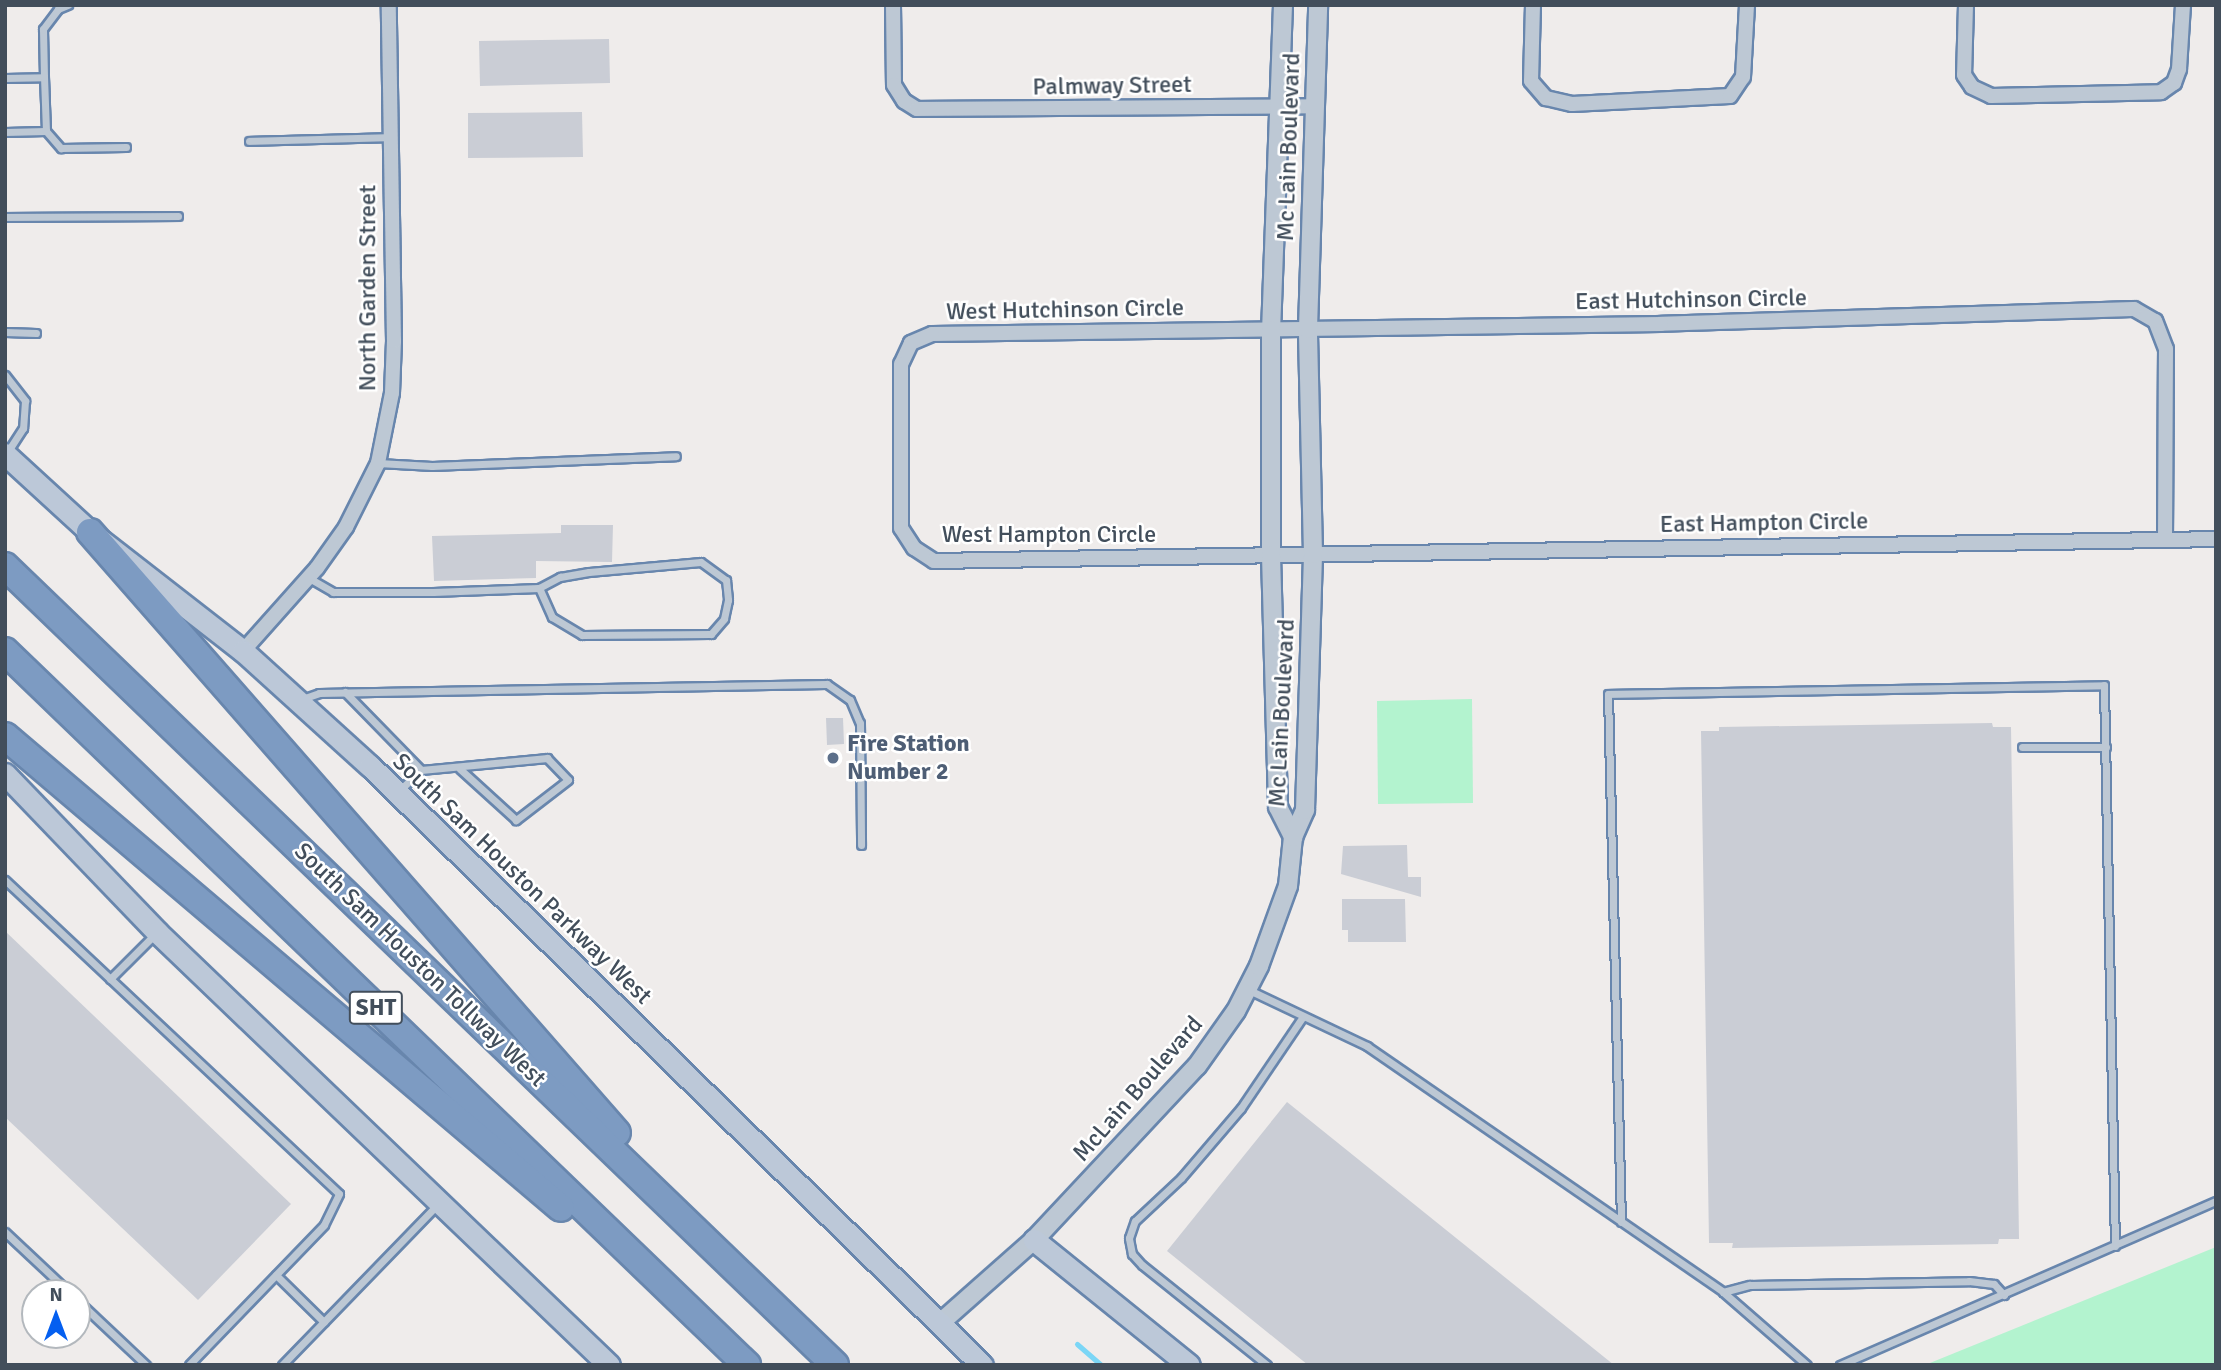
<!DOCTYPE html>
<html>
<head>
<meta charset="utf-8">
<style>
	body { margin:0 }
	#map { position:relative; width:2221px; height:1370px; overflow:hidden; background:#efeceb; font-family:Signika,sans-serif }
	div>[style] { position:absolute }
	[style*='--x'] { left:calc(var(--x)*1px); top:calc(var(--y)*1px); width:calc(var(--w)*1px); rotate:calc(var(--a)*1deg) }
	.green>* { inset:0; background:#b3f3cf }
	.stream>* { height:5px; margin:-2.5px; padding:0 2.5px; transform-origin:2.5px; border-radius:2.5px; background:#7bd6f6 }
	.building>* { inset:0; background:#cacdd5 }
	.roads { filter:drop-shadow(2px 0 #6886ad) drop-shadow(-2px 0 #6886ad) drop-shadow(0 2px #6886ad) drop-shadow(0 -2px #6886ad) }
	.service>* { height:7px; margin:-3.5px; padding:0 3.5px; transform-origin:3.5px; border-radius:3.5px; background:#bdc8d4 }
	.minor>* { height:14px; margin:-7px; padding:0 7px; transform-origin:7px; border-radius:7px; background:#bdc8d4 }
	.tertiary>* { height:18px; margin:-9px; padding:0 9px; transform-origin:9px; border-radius:9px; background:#bdc8d4 }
	.secondary>* { height:21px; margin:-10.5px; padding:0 10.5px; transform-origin:10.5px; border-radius:10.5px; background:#bcc8d8 }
	.motorway>* { height:26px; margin:-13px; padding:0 13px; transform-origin:13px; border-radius:13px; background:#7d9bc2 }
	.dots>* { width:19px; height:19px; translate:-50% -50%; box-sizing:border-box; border:4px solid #fff; border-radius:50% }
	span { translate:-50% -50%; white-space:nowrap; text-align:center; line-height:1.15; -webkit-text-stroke:5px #fff; paint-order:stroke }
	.shield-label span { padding:2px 5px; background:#fff; border:2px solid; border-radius:5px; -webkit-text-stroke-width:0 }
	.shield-label { font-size:23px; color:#424e5b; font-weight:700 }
	.street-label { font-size:24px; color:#424e5b }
	.service-label { font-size:24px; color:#4e5e75; font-weight:700 }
	.left { translate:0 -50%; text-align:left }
	.frame { position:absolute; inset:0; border:7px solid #424e5b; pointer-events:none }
	.north { position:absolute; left:21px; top:1279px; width:70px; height:70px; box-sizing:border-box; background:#fff; border:2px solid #b3b8bd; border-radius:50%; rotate:0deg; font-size:19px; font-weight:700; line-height:28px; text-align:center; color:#424e5b }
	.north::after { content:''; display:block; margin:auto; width:24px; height:32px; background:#045ff0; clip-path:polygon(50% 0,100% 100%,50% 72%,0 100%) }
</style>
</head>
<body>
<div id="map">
	<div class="green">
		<div style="clip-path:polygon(1472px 699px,1473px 803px,1378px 804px,1377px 701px)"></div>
		<div style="clip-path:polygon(2216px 1247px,2216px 1365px,1925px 1365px)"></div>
	</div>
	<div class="stream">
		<div style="--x:1077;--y:1344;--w:32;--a:41"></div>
	</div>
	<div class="building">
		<div style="clip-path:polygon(609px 39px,610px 83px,480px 86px,479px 41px)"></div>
		<div style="clip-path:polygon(582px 112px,583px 157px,468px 158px,468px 113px)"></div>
		<div style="clip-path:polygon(561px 525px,613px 525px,612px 562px,536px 561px,536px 578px,434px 581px,432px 536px,561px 533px)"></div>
		<div style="clip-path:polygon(826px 718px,843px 718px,844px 744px,827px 745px)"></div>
		<div style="clip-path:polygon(1992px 723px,1993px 727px,2011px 727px,2019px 1239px,1999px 1239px,1998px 1244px,1732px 1248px,1733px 1243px,1709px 1243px,1701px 731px,1719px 731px,1719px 727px)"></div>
		<div style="clip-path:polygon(1407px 845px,1408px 877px,1421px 877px,1421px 897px,1341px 874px,1343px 846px)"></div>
		<div style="clip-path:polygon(1342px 899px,1405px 899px,1406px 942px,1348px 942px,1348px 930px,1342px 930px)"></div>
		<div style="clip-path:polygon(5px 931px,291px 1204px,198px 1300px,5px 1117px)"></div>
		<div style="clip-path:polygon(1287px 1102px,1614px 1365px,1308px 1365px,1167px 1251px)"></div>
	</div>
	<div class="roads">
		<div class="service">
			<div style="--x:5;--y:78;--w:39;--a:-1"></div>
			<div style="--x:44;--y:77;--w:48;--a:-91.2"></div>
			<div style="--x:43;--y:29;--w:25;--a:-53"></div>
			<div style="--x:58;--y:9;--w:11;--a:-22"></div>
			<div style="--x:46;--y:131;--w:23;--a:49"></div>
			<div style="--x:61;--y:148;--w:65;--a:-0.9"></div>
			<div style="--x:5;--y:132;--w:41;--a:-1.4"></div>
			<div style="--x:46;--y:131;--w:54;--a:-92.1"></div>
			<div style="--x:249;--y:141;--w:142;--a:-1.6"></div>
			<div style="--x:5;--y:217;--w:173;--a:-0.3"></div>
			<div style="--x:5;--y:332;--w:31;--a:2"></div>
			<div style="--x:5;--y:375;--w:33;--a:52"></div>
			<div style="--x:25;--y:401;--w:27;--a:94"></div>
			<div style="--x:23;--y:428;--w:31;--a:123"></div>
			<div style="--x:378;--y:463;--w:54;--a:3.2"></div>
			<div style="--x:432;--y:466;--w:244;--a:-2.3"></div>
			<div style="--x:309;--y:578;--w:28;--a:30"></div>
			<div style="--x:333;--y:592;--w:100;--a:0"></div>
			<div style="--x:433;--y:592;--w:106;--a:-2.2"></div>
			<div style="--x:539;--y:588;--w:24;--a:-28"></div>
			<div style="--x:560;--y:577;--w:29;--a:-10"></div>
			<div style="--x:589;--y:572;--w:112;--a:-5.1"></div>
			<div style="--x:701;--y:562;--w:31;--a:36"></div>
			<div style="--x:726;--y:580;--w:20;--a:84"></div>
			<div style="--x:728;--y:600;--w:19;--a:102"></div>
			<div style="--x:724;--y:619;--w:20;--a:131"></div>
			<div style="--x:711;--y:634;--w:129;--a:179.6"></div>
			<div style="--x:582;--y:635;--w:35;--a:-149"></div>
			<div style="--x:552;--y:617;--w:32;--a:-114"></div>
			<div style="--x:345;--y:692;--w:109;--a:45.7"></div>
			<div style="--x:302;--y:699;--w:18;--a:-19"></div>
			<div style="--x:319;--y:693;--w:508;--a:-1.01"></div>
			<div style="--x:827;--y:684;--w:28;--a:35"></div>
			<div style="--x:850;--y:700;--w:25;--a:67"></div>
			<div style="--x:860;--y:723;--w:122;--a:89.5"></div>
			<div style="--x:2022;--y:747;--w:84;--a:0"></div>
			<div style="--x:400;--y:790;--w:29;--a:-44"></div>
			<div style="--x:421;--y:770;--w:127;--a:-5.4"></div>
			<div style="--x:547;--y:758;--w:30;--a:46"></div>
			<div style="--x:568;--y:780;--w:66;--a:142.4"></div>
			<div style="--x:516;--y:820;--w:76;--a:-137.7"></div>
			<div style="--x:5;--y:880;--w:458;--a:43.2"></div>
			<div style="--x:339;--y:1194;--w:34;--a:116"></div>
			<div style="--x:324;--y:1225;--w:194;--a:134"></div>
			<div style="--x:110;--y:979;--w:62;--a:-45"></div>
			<div style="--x:1249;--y:990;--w:131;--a:25.4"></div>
			<div style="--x:1367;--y:1046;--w:433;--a:34.6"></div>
			<div style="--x:1723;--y:1292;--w:111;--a:41"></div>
			<div style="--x:1621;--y:1222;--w:528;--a:-91.41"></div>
			<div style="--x:1608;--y:694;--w:496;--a:-1"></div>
			<div style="--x:2104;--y:685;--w:561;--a:88.88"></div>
			<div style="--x:5;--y:1232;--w:89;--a:43.2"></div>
			<div style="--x:276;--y:1275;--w:67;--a:44.4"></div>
			<div style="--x:1723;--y:1292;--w:28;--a:-15"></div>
			<div style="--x:1750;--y:1285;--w:219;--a:-1"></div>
			<div style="--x:1969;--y:1281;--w:25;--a:7"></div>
			<div style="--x:1994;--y:1284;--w:15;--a:48"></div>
			<div style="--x:77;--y:1300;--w:95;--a:43.3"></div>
			<div style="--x:282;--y:1365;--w:224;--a:-45.9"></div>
			<div style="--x:1267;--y:1365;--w:160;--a:-141.3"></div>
			<div style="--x:1142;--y:1265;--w:15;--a:-132"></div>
			<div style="--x:1132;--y:1254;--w:16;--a:-101"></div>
			<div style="--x:1129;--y:1238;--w:18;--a:-71"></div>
			<div style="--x:1135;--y:1221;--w:63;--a:-43.1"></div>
			<div style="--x:1181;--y:1178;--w:92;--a:-49.4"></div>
			<div style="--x:1241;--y:1108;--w:109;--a:-55.9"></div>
			<div style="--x:1840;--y:1365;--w:410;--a:-23.6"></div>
		</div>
		<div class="minor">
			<div style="--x:893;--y:5;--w:80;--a:89.3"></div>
			<div style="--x:894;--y:85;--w:19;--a:58"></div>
			<div style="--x:904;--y:101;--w:15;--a:32"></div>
			<div style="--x:917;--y:109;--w:397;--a:-0.4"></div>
			<div style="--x:1533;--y:5;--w:76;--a:91.5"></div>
			<div style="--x:1531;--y:81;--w:23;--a:49"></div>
			<div style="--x:1546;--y:98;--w:27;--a:13"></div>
			<div style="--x:1572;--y:104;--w:158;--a:-2.9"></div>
			<div style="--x:1730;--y:96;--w:23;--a:-56"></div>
			<div style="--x:1743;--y:77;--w:72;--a:-86.8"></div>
			<div style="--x:1966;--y:5;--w:70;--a:91.6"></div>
			<div style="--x:1964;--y:75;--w:14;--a:56"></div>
			<div style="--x:1972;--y:87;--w:21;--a:25"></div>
			<div style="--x:1991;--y:96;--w:170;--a:-1.3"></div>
			<div style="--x:2161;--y:92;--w:16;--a:-35"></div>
			<div style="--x:2174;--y:83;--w:15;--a:-70"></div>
			<div style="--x:2179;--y:69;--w:64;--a:-86.4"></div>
			<div style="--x:2165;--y:539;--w:190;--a:-89.7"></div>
			<div style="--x:2166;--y:349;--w:30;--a:-111"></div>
			<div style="--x:2155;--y:321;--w:24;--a:-150"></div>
			<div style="--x:2134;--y:309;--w:473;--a:178.2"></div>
			<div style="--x:1661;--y:324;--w:729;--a:179.21"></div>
			<div style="--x:932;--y:334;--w:23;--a:157"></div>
			<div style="--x:911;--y:343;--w:23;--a:115"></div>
			<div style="--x:901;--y:364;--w:164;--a:90"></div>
			<div style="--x:901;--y:528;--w:24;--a:57"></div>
			<div style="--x:914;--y:548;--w:24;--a:33"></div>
			<div style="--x:934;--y:561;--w:1282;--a:-0.98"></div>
			<div style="--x:243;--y:651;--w:111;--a:-48.3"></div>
			<div style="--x:317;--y:568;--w:50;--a:-54.7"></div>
			<div style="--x:346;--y:527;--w:72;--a:-63.4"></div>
			<div style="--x:378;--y:463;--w:71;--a:-78.7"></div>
			<div style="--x:392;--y:393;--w:52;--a:-87.8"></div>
			<div style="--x:394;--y:341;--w:336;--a:-90.9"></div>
		</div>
		<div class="tertiary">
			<div style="--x:1283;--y:5;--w:325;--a:92.1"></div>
			<div style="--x:1271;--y:330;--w:225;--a:90"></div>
			<div style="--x:1271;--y:555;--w:252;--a:88.4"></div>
			<div style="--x:1278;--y:807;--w:34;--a:63"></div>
			<div style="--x:939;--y:1324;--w:127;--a:-41.5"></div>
			<div style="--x:1034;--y:1240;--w:238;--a:-46.9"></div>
			<div style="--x:1197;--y:1066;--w:67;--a:-54.7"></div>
			<div style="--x:1236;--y:1011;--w:51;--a:-62.9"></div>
			<div style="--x:1259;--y:966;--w:85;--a:-70.1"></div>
			<div style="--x:1288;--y:886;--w:49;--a:-84.2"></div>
			<div style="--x:1293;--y:837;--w:30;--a:-66"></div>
			<div style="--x:1305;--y:810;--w:256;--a:-88.2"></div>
			<div style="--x:1313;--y:554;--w:225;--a:-91.3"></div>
			<div style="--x:1308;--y:329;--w:324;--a:-88.2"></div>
		</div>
		<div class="secondary">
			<div style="--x:5;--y:454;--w:115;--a:42.5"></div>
			<div style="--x:90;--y:532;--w:194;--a:37.9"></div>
			<div style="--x:243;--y:651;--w:171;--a:42.2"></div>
			<div style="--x:370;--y:766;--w:856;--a:44.38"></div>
			<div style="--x:5;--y:774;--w:219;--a:46.1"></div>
			<div style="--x:157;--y:932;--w:626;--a:43.77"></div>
			<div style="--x:1034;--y:1240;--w:199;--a:38.9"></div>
		</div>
		<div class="motorway">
			<div style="--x:90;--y:532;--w:799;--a:48.75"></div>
			<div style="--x:5;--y:566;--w:1152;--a:43.91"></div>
			<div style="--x:5;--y:651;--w:1030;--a:43.9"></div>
			<div style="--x:5;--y:736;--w:729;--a:40.33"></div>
		</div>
	</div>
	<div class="dots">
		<div style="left:833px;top:758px;background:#5c6f8a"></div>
	</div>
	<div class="shield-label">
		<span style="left:376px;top:1008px">SHT</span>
	</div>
	<div class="street-label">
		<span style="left:1112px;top:86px;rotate:-1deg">Palmway Street</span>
		<span style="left:1289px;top:147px;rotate:-88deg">Mc Lain Boulevard</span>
		<span style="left:368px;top:288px;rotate:-90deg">North Garden Street</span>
		<span style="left:1691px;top:300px;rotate:-1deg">East Hutchinson Circle</span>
		<span style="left:1065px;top:310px;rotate:-1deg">West Hutchinson Circle</span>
		<span style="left:1764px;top:523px;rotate:-1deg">East Hampton Circle</span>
		<span style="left:1049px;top:535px">West Hampton Circle</span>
		<span style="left:1282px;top:713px;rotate:-87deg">Mc Lain Boulevard</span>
		<span style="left:522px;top:879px;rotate:44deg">South Sam Houston Parkway West</span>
		<span style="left:420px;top:965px;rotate:44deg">South Sam Houston Tollway West</span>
		<span style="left:1138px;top:1089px;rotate:-49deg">McLain Boulevard</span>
	</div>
	<div class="service-label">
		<span class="left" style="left:847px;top:758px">Fire Station<br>Number 2</span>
	</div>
	<div class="frame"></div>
	<div class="north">N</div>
</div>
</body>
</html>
